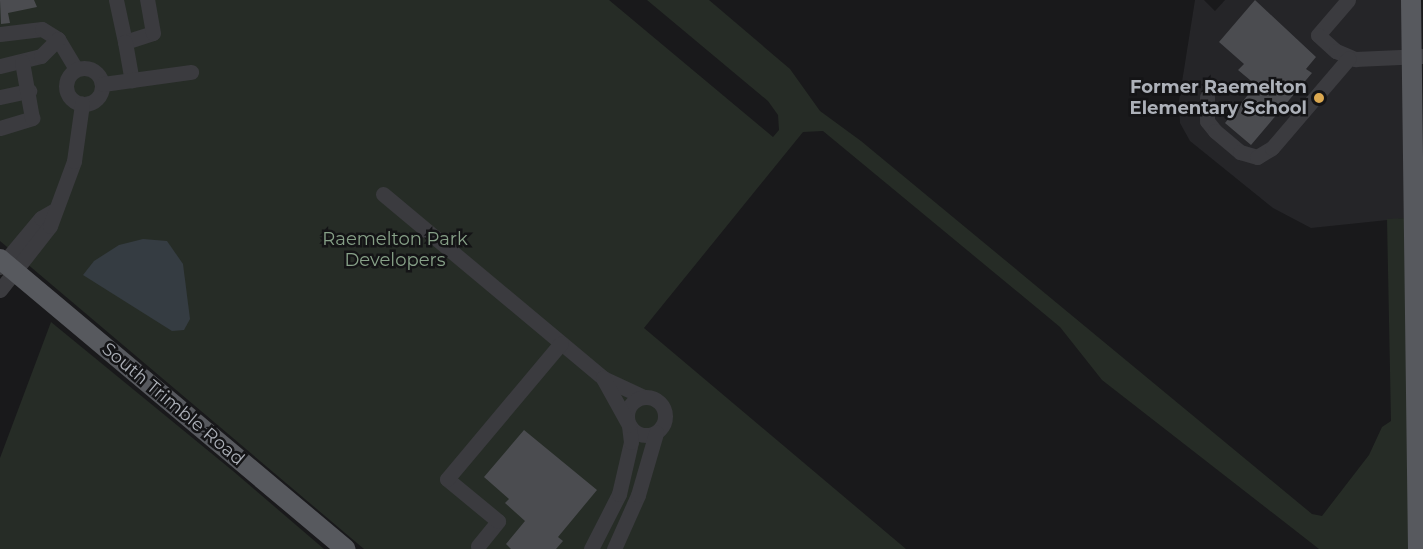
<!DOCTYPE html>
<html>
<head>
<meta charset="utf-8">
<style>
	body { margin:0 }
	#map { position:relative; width:1423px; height:549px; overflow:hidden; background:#19191b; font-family:Montserrat,sans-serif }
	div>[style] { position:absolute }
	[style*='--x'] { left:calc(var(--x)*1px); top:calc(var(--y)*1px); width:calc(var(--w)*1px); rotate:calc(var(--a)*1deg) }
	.built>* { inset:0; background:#252528 }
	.green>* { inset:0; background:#262c26 }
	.water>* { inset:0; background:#353c42 }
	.building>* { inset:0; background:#4b4c50 }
	.minor>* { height:15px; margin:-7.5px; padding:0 7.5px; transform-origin:7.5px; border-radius:7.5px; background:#3b3b3f }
	.minor>.ring { margin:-7.5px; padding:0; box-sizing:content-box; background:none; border:15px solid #3b3b3f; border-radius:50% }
	.major>* { height:20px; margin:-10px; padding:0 10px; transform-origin:10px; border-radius:10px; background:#57595e }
	.dots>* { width:16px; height:16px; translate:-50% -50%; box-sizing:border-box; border:3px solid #141416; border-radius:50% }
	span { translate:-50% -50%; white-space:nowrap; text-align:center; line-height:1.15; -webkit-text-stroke:5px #141416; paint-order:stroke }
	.poi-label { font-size:18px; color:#adb1b9; font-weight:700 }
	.right { translate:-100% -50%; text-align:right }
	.park-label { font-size:18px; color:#87a188 }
	.street-label { font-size:18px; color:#adb1b9 }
</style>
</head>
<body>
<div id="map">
	<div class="built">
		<div style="clip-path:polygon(1195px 0,1204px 0,1215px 11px,1225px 0,1404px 0,1407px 218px,1311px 228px,1273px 208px,1190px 141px,1180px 123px,1179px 101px)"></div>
	</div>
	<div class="green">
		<div style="clip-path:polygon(0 0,609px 0,773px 137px,779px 130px,778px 115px,768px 101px,647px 0,709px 0,790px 69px,820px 111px,861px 141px,1312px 514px,1322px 516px,1369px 455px,1382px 427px,1391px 421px,1387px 219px,1407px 218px,1411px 549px,1319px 549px,1102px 380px,1060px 327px,823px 131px,803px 132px,644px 328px,906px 549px,364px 549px,0 241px)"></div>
		<div style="clip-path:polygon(51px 322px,233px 471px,324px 549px,0 549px,0 458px)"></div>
	</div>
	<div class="water">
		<div style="clip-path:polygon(143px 239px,167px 241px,183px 264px,190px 319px,184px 330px,172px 331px,83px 275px,94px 261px,119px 245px)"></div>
	</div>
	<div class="building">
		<div style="clip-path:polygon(0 0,34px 0,37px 7px,8px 13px,10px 23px,1px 24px)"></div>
		<div style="clip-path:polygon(1255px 0,1316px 57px,1306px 69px,1312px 73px,1251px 145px,1225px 123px,1256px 85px,1238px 70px,1244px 64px,1219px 42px)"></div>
		<div style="clip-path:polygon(524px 430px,597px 490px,558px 537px,563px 541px,556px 549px,511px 549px,506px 544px,525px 521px,505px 503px,509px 499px,484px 477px)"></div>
	</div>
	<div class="minor">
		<div style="--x:116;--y:0;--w:43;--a:77.9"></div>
		<div style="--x:125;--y:42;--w:29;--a:-18"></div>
		<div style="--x:153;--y:33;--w:34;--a:-100"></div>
		<div style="--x:1348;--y:0;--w:46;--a:130.6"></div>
		<div style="--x:1318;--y:35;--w:24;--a:42"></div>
		<div style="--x:1336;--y:51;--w:21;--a:23"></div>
		<div style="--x:1355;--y:59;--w:68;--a:-2.5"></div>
		<div style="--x:0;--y:34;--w:42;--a:-6.8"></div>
		<div style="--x:42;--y:29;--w:19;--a:32"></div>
		<div style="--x:58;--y:39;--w:35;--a:59"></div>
		<div style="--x:125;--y:42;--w:39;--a:80"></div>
		<div style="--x:0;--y:66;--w:42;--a:-13.7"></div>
		<div style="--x:41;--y:56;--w:24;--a:-45"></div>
		<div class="ring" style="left:66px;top:68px;width:21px;height:21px"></div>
		<div style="--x:103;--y:84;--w:89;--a:-7.8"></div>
		<div style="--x:0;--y:97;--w:30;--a:-12"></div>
		<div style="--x:1207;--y:97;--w:24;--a:90"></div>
		<div style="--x:1207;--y:121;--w:13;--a:51"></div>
		<div style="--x:1215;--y:131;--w:33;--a:40"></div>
		<div style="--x:1240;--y:152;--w:18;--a:16"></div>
		<div style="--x:1257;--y:157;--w:17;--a:-31"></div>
		<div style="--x:1272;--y:148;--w:118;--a:-49.5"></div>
		<div style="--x:0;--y:128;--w:34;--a:-17"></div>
		<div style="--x:32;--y:118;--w:57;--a:-100.1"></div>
		<div style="--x:383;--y:194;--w:287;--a:39.9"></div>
		<div style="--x:603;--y:378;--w:45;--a:24.9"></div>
		<div style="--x:0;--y:267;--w:64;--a:-50.1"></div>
		<div style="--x:41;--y:218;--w:14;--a:-30"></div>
		<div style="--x:0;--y:290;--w:81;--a:-52"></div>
		<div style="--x:50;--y:226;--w:69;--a:-69.7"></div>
		<div style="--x:74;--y:161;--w:58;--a:-82"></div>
		<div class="ring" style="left:627px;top:397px;width:23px;height:23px"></div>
		<div style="--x:478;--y:546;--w:32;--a:-51"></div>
		<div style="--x:498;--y:521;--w:66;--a:-140.5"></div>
		<div style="--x:447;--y:479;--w:177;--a:-50"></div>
		<div style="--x:591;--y:549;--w:62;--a:-63"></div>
		<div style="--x:619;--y:494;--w:53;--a:-77"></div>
		<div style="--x:631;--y:442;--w:17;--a:-97"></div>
		<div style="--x:629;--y:425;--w:54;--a:-119"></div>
		<div style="--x:614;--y:549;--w:59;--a:-66"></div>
		<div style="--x:638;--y:495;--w:65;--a:-73.8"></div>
	</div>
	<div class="major">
		<div style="--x:1411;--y:0;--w:549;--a:89.27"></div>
		<div style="--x:0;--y:259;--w:451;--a:40"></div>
	</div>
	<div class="dots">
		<div style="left:1319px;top:98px;background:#dba850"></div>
	</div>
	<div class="poi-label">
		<span class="right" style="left:1307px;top:98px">Former Raemelton<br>Elementary School</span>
	</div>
	<div class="park-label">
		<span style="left:395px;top:250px">Raemelton Park<br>Developers</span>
	</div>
	<div class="street-label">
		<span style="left:173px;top:404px;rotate:40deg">South Trimble Road</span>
	</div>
</div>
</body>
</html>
